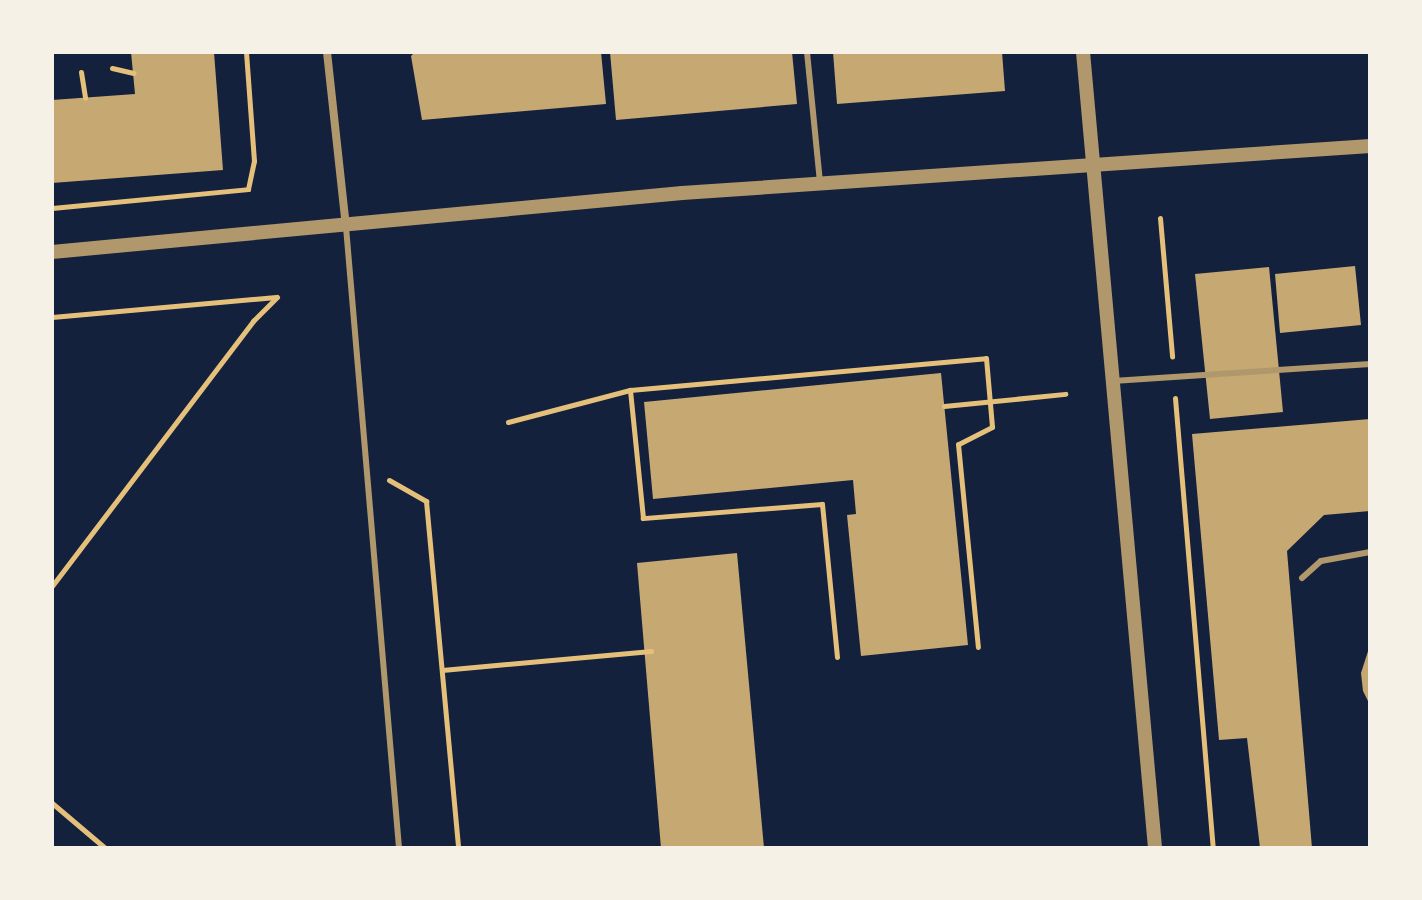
<!DOCTYPE html>
<html>
<head>
<meta charset="utf-8">
<style>
	body { margin:0 }
	#map { position:relative; width:1422px; height:900px; overflow:hidden; background:#14213d; font-family:"Golos Text",sans-serif }
	div>[style] { position:absolute }
	[style*='--x'] { left:calc(var(--x)*1px); top:calc(var(--y)*1px); width:calc(var(--w)*1px); rotate:calc(var(--a)*1deg) }
	.building>* { inset:0; background:#c6a872 }
	.path>* { height:5px; margin:-2.5px; padding:0 2.5px; transform-origin:2.5px; border-radius:2.5px; background:#e5c07b }
	.service>* { height:6px; margin:-3px; padding:0 3px; transform-origin:3px; border-radius:3px; background:#b1986c }
	.minor>* { height:8px; margin:-4px; padding:0 4px; transform-origin:4px; border-radius:4px; background:#b1986c }
	.tertiary>* { height:14px; margin:-7px; padding:0 7px; transform-origin:7px; border-radius:7px; background:#b1986c }
	span { translate:-50% -50%; white-space:nowrap; text-align:center; line-height:1.15; -webkit-text-stroke:7px #f6f1e7; paint-order:stroke }
	.frame { position:absolute; inset:0; border:54px solid #f6f1e7; pointer-events:none }
</style>
</head>
<body>
<div id="map">
	<div class="building">
		<div style="clip-path:polygon(131px 52px,214px 52px,223px 170px,52px 183px,52px 100px,135px 94px)"></div>
		<div style="clip-path:polygon(415px 52px,601px 52px,606px 104px,422px 120px,411px 56px)"></div>
		<div style="clip-path:polygon(610px 52px,792px 52px,797px 104px,616px 120px)"></div>
		<div style="clip-path:polygon(833px 52px,1002px 52px,1005px 91px,837px 104px)"></div>
		<div style="clip-path:polygon(1355px 266px,1361px 325px,1280px 333px,1275px 274px)"></div>
		<div style="clip-path:polygon(1269px 267px,1283px 412px,1210px 419px,1195px 274px)"></div>
		<div style="clip-path:polygon(941px 373px,968px 645px,861px 656px,847px 515px,856px 514px,853px 480px,653px 499px,644px 402px)"></div>
		<div style="clip-path:polygon(1370px 419px,1370px 511px,1324px 515px,1287px 551px,1312px 848px,1260px 848px,1247px 738px,1219px 740px,1192px 434px)"></div>
		<div style="clip-path:polygon(737px 553px,764px 848px,661px 848px,637px 563px)"></div>
		<div style="clip-path:polygon(1370px 645px,1370px 705px,1363px 691px,1361px 673px)"></div>
	</div>
	<div class="path">
		<div style="--x:112;--y:68;--w:22;--a:13"></div>
		<div style="--x:81;--y:72;--w:26;--a:81"></div>
		<div style="--x:52;--y:208;--w:197;--a:-5.5"></div>
		<div style="--x:248;--y:189;--w:29;--a:-78"></div>
		<div style="--x:254;--y:161;--w:109;--a:-94.2"></div>
		<div style="--x:1160;--y:218;--w:139;--a:85"></div>
		<div style="--x:52;--y:317;--w:225;--a:-5.1"></div>
		<div style="--x:1175;--y:398;--w:452;--a:85.2"></div>
		<div style="--x:944;--y:406;--w:122;--a:-5.7"></div>
		<div style="--x:508;--y:422;--w:126;--a:-14.7"></div>
		<div style="--x:389;--y:480;--w:43;--a:29.6"></div>
		<div style="--x:426;--y:501;--w:348;--a:84.7"></div>
		<div style="--x:52;--y:586;--w:333;--a:-52.8"></div>
		<div style="--x:253;--y:321;--w:34;--a:-45"></div>
		<div style="--x:837;--y:657;--w:154;--a:-95.6"></div>
		<div style="--x:822;--y:504;--w:180;--a:175.5"></div>
		<div style="--x:643;--y:518;--w:129;--a:-95.8"></div>
		<div style="--x:630;--y:390;--w:357;--a:-5.1"></div>
		<div style="--x:986;--y:358;--w:69;--a:85"></div>
		<div style="--x:992;--y:427;--w:38;--a:153"></div>
		<div style="--x:958;--y:444;--w:204;--a:84.4"></div>
		<div style="--x:442;--y:670;--w:210;--a:-5.2"></div>
		<div style="--x:52;--y:803;--w:70;--a:40.3"></div>
	</div>
	<div class="service">
		<div style="--x:807;--y:52;--w:132;--a:84.3"></div>
		<div style="--x:346;--y:227;--w:623;--a:85.12"></div>
		<div style="--x:1113;--y:381;--w:258;--a:-3.8"></div>
		<div style="--x:1302;--y:578;--w:25;--a:-42"></div>
		<div style="--x:1321;--y:561;--w:50;--a:-10.4"></div>
	</div>
	<div class="minor">
		<div style="--x:327;--y:52;--w:175;--a:83.8"></div>
	</div>
	<div class="tertiary">
		<div style="--x:1083;--y:52;--w:799;--a:84.83"></div>
		<div style="--x:52;--y:252;--w:633;--a:-5.35"></div>
		<div style="--x:682;--y:193;--w:690;--a:-3.91"></div>
	</div>
	<div class="frame"></div>
</div>
</body>
</html>
